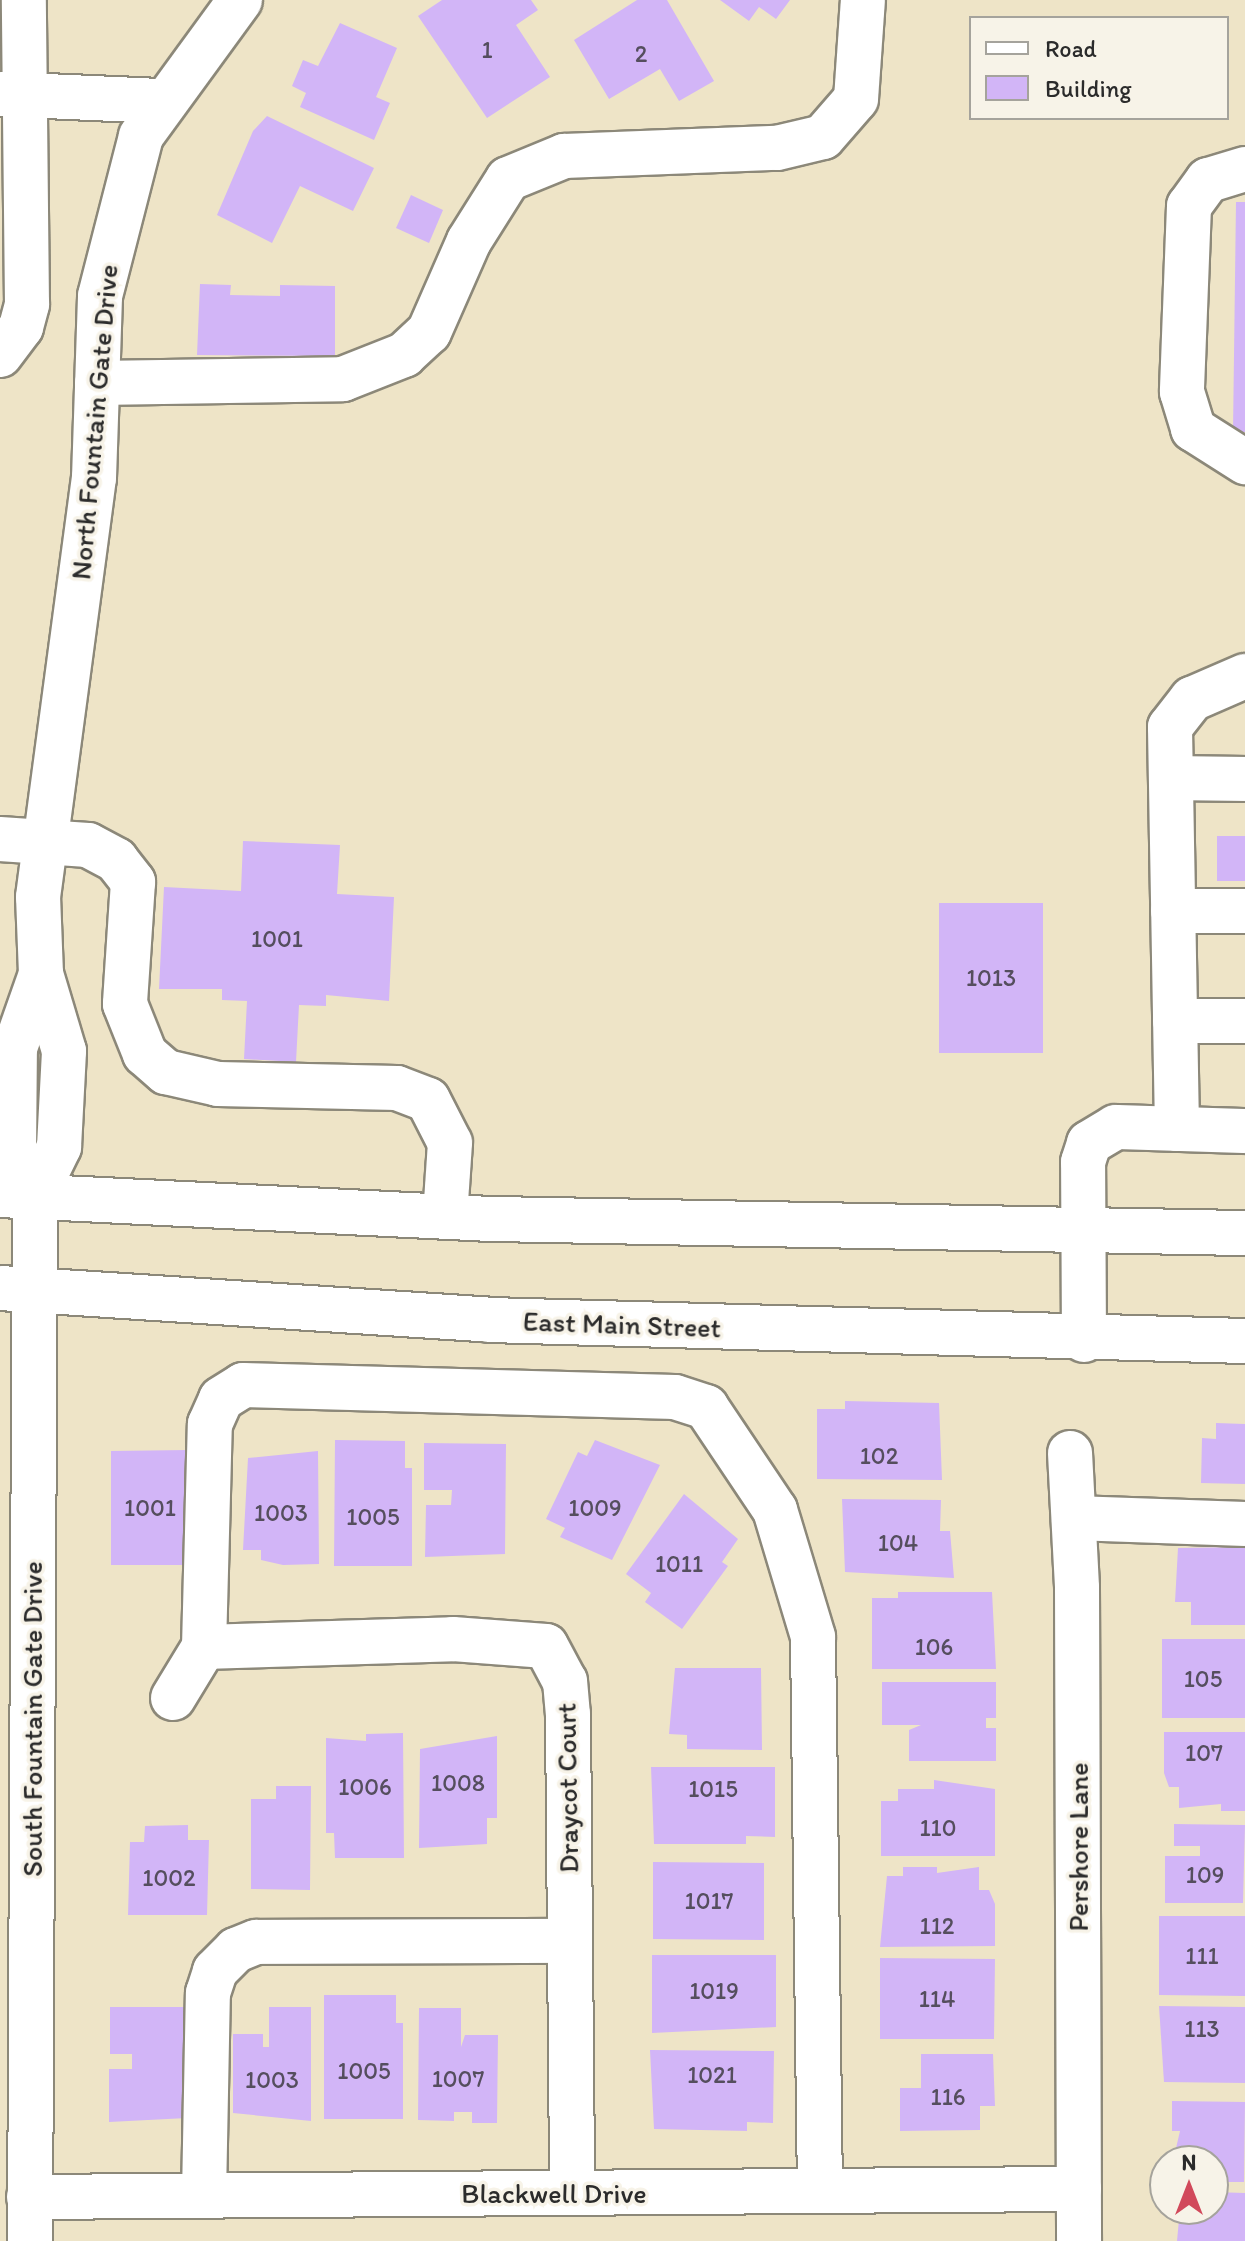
<!DOCTYPE html>
<html>
<head>
<meta charset="utf-8">
<style>
	body { margin:0 }
	#map { position:relative; width:1245px; height:2241px; overflow:hidden; background:#eee4c7; font-family:Itim,sans-serif }
	div>[style] { position:absolute }
	[style*='--x'] { left:calc(var(--x)*1px); top:calc(var(--y)*1px); width:calc(var(--w)*1px); rotate:calc(var(--a)*1deg) }
	.building>* { inset:0; background:#d2b5f7 }
	.roads { filter:drop-shadow(2px 0 #8c8879) drop-shadow(-2px 0 #8c8879) drop-shadow(0 2px #8c8879) drop-shadow(0 -2px #8c8879) }
	.minor>* { height:44px; margin:-22px; padding:0 22px; transform-origin:22px; border-radius:22px; background:#fff }
	.major>* { height:44px; margin:-22px; padding:0 22px; transform-origin:22px; border-radius:22px; background:#fff }
	span { translate:-50% -50%; white-space:nowrap; text-align:center; line-height:1.15; -webkit-text-stroke:7px #f7f3e8; paint-order:stroke }
	.number-label { font-size:24px; color:#554e5e }
	.number-label span { -webkit-text-stroke-width:0 }
	.street-label { font-size:28px; color:#2b2b2b }
	.legend { position:absolute; left:969px; top:16px; width:260px; height:104px; box-sizing:border-box; background:#f7f3e8; border:2px solid #a5a39c; margin:0; padding:10px 14px; list-style:none; font-size:24px; color:#2b2b2b }
	.legend li { display:flex; align-items:center; gap:16px; height:40px }
	.legend b { width:40px; border:2px solid #a5a39c }
	.north { position:absolute; left:1149px; top:2145px; width:80px; height:80px; box-sizing:border-box; background:#f7f3e8; border:2px solid #a5a39c; border-radius:50%; rotate:0deg; font-size:22px; font-weight:700; line-height:32px; text-align:center; color:#2b2b2b }
	.north::after { content:''; display:block; margin:auto; width:28px; height:36px; background:#d1495b; clip-path:polygon(50% 0,100% 100%,50% 72%,0 100%) }
</style>
</head>
<body>
<div id="map">
	<div class="building">
		<div style="clip-path:polygon(442px 0,531px 0,538px 10px,516px 25px,550px 77px,487px 118px,418px 16px)"></div>
		<div style="clip-path:polygon(637px 0,667px 0,714px 81px,679px 101px,660px 69px,609px 99px,574px 40px)"></div>
		<div style="clip-path:polygon(720px 0,790px 0,776px 19px,759px 7px,749px 21px)"></div>
		<div style="clip-path:polygon(340px 23px,397px 48px,376px 97px,390px 103px,374px 140px,300px 107px,306px 93px,292px 86px,303px 60px,318px 66px)"></div>
		<div style="clip-path:polygon(267px 116px,374px 168px,353px 211px,300px 186px,272px 243px,217px 215px,253px 131px)"></div>
		<div style="clip-path:polygon(411px 195px,443px 210px,429px 243px,396px 228px)"></div>
		<div style="clip-path:polygon(1236px 202px,1245px 202px,1245px 432px,1233px 432px)"></div>
		<div style="clip-path:polygon(200px 284px,231px 285px,230px 295px,280px 296px,280px 285px,335px 286px,335px 356px,197px 355px)"></div>
		<div style="clip-path:polygon(1217px 836px,1245px 836px,1245px 881px,1217px 881px)"></div>
		<div style="clip-path:polygon(243px 841px,340px 845px,337px 894px,394px 897px,389px 1001px,326px 995px,326px 1006px,299px 1005px,296px 1062px,244px 1059px,247px 1001px,222px 1000px,222px 989px,159px 989px,164px 887px,241px 891px)"></div>
		<div style="clip-path:polygon(939px 903px,1043px 903px,1043px 1053px,939px 1053px)"></div>
		<div style="clip-path:polygon(845px 1401px,939px 1403px,942px 1480px,817px 1479px,817px 1409px,845px 1409px)"></div>
		<div style="clip-path:polygon(1216px 1423px,1245px 1424px,1245px 1484px,1201px 1483px,1202px 1438px,1216px 1439px)"></div>
		<div style="clip-path:polygon(335px 1440px,405px 1441px,405px 1468px,412px 1468px,412px 1566px,334px 1566px)"></div>
		<div style="clip-path:polygon(595px 1440px,660px 1465px,612px 1560px,560px 1537px,565px 1528px,546px 1519px,578px 1452px,587px 1456px)"></div>
		<div style="clip-path:polygon(424px 1443px,506px 1444px,505px 1554px,425px 1557px,426px 1505px,451px 1505px,452px 1490px,424px 1490px)"></div>
		<div style="clip-path:polygon(188px 1450px,189px 1565px,111px 1565px,111px 1451px)"></div>
		<div style="clip-path:polygon(318px 1451px,319px 1564px,283px 1565px,261px 1560px,261px 1550px,243px 1550px,248px 1458px)"></div>
		<div style="clip-path:polygon(684px 1494px,738px 1539px,722px 1562px,728px 1566px,682px 1629px,645px 1602px,651px 1593px,626px 1574px)"></div>
		<div style="clip-path:polygon(842px 1499px,941px 1500px,940px 1531px,950px 1531px,954px 1578px,845px 1572px)"></div>
		<div style="clip-path:polygon(1245px 1547px,1245px 1625px,1191px 1625px,1191px 1602px,1175px 1602px,1178px 1548px)"></div>
		<div style="clip-path:polygon(898px 1592px,992px 1592px,996px 1669px,872px 1669px,872px 1598px,898px 1598px)"></div>
		<div style="clip-path:polygon(1162px 1639px,1245px 1639px,1245px 1718px,1162px 1718px)"></div>
		<div style="clip-path:polygon(675px 1668px,761px 1668px,762px 1750px,687px 1749px,687px 1735px,669px 1734px)"></div>
		<div style="clip-path:polygon(882px 1682px,996px 1682px,996px 1718px,986px 1718px,986px 1728px,996px 1728px,996px 1761px,909px 1761px,909px 1730px,921px 1725px,882px 1725px)"></div>
		<div style="clip-path:polygon(1164px 1732px,1245px 1732px,1245px 1811px,1221px 1811px,1221px 1804px,1179px 1808px,1179px 1787px,1169px 1787px,1164px 1773px)"></div>
		<div style="clip-path:polygon(403px 1733px,404px 1858px,335px 1858px,334px 1833px,326px 1833px,326px 1738px,366px 1741px,366px 1734px)"></div>
		<div style="clip-path:polygon(497px 1736px,497px 1818px,487px 1818px,487px 1844px,419px 1848px,420px 1749px)"></div>
		<div style="clip-path:polygon(651px 1767px,775px 1767px,775px 1837px,746px 1836px,746px 1844px,654px 1844px)"></div>
		<div style="clip-path:polygon(934px 1780px,995px 1789px,995px 1856px,881px 1856px,881px 1801px,898px 1801px,898px 1789px,934px 1789px)"></div>
		<div style="clip-path:polygon(276px 1786px,311px 1786px,310px 1890px,251px 1889px,251px 1799px,276px 1799px)"></div>
		<div style="clip-path:polygon(1174px 1824px,1245px 1825px,1243px 1903px,1165px 1903px,1165px 1856px,1200px 1856px,1200px 1846px,1174px 1846px)"></div>
		<div style="clip-path:polygon(188px 1825px,188px 1840px,209px 1840px,207px 1915px,128px 1915px,130px 1842px,144px 1842px,145px 1826px)"></div>
		<div style="clip-path:polygon(653px 1862px,764px 1863px,764px 1940px,653px 1939px)"></div>
		<div style="clip-path:polygon(903px 1867px,937px 1867px,937px 1873px,979px 1867px,979px 1890px,989px 1890px,995px 1904px,995px 1946px,880px 1947px,887px 1876px,903px 1876px)"></div>
		<div style="clip-path:polygon(1159px 1916px,1245px 1916px,1245px 1996px,1159px 1995px)"></div>
		<div style="clip-path:polygon(652px 1955px,776px 1955px,776px 2027px,652px 2033px)"></div>
		<div style="clip-path:polygon(880px 1958px,995px 1959px,994px 2039px,880px 2039px)"></div>
		<div style="clip-path:polygon(324px 1995px,396px 1995px,396px 2023px,403px 2023px,403px 2119px,324px 2119px)"></div>
		<div style="clip-path:polygon(1159px 2006px,1245px 2007px,1245px 2083px,1164px 2082px)"></div>
		<div style="clip-path:polygon(110px 2007px,187px 2007px,187px 2118px,109px 2122px,109px 2069px,132px 2069px,132px 2054px,110px 2054px)"></div>
		<div style="clip-path:polygon(269px 2007px,311px 2007px,311px 2121px,233px 2113px,233px 2034px,263px 2034px,263px 2047px,269px 2047px)"></div>
		<div style="clip-path:polygon(419px 2008px,461px 2008px,461px 2047px,465px 2035px,498px 2035px,497px 2123px,472px 2123px,472px 2112px,454px 2112px,454px 2121px,418px 2120px)"></div>
		<div style="clip-path:polygon(650px 2050px,774px 2051px,773px 2123px,747px 2122px,747px 2131px,654px 2129px)"></div>
		<div style="clip-path:polygon(921px 2054px,993px 2054px,995px 2106px,980px 2106px,980px 2130px,900px 2131px,900px 2088px,921px 2088px)"></div>
		<div style="clip-path:polygon(1172px 2101px,1245px 2102px,1244px 2182px,1213px 2182px,1213px 2161px,1173px 2161px,1180px 2131px,1172px 2131px)"></div>
		<div style="clip-path:polygon(1213px 2192px,1245px 2193px,1245px 2241px,1177px 2241px,1180px 2209px,1213px 2209px)"></div>
	</div>
	<div class="roads">
		<div class="minor">
			<div style="--x:0;--y:94;--w:160;--a:2.5"></div>
			<div style="--x:1245;--y:169;--w:39;--a:163"></div>
			<div style="--x:1208;--y:180;--w:32;--a:126"></div>
			<div style="--x:1189;--y:206;--w:186;--a:92.2"></div>
			<div style="--x:1182;--y:392;--w:39;--a:73"></div>
			<div style="--x:1193;--y:429;--w:62;--a:32.4"></div>
			<div style="--x:0;--y:355;--w:35;--a:-53"></div>
			<div style="--x:21;--y:327;--w:24;--a:-75"></div>
			<div style="--x:27;--y:304;--w:304;--a:-90.6"></div>
			<div style="--x:97;--y:383;--w:246;--a:-0.9"></div>
			<div style="--x:343;--y:379;--w:66;--a:-21.5"></div>
			<div style="--x:404;--y:355;--w:34;--a:-43"></div>
			<div style="--x:429;--y:332;--w:99;--a:-66.3"></div>
			<div style="--x:469;--y:241;--w:73;--a:-57.8"></div>
			<div style="--x:508;--y:179;--w:61;--a:-22.3"></div>
			<div style="--x:564;--y:156;--w:213;--a:-2.2"></div>
			<div style="--x:777;--y:148;--w:47;--a:-13.4"></div>
			<div style="--x:823;--y:137;--w:50;--a:-49"></div>
			<div style="--x:856;--y:99;--w:99;--a:-86"></div>
			<div style="--x:1172;--y:778;--w:73;--a:0.8"></div>
			<div style="--x:0;--y:839;--w:88;--a:3.9"></div>
			<div style="--x:88;--y:845;--w:32;--a:28"></div>
			<div style="--x:116;--y:860;--w:28;--a:52"></div>
			<div style="--x:133;--y:882;--w:122;--a:93.8"></div>
			<div style="--x:125;--y:1004;--w:54;--a:68.2"></div>
			<div style="--x:145;--y:1054;--w:28;--a:41"></div>
			<div style="--x:166;--y:1072;--w:53;--a:13"></div>
			<div style="--x:218;--y:1084;--w:179;--a:1.3"></div>
			<div style="--x:397;--y:1088;--w:33;--a:21"></div>
			<div style="--x:428;--y:1100;--w:48;--a:62.9"></div>
			<div style="--x:450;--y:1143;--w:73;--a:93.9"></div>
			<div style="--x:1173;--y:911;--w:72;--a:0"></div>
			<div style="--x:1175;--y:1021;--w:70;--a:0"></div>
			<div style="--x:1177;--y:1129;--w:402;--a:-91"></div>
			<div style="--x:1170;--y:727;--w:36;--a:-52"></div>
			<div style="--x:1192;--y:699;--w:58;--a:-23.5"></div>
			<div style="--x:35;--y:1196;--w:55;--a:-63.9"></div>
			<div style="--x:59;--y:1147;--w:96;--a:-87"></div>
			<div style="--x:64;--y:1051;--w:80;--a:-106.6"></div>
			<div style="--x:41;--y:974;--w:77;--a:-92.2"></div>
			<div style="--x:38;--y:897;--w:423;--a:-82.4"></div>
			<div style="--x:94;--y:478;--w:182;--a:-88.1"></div>
			<div style="--x:100;--y:296;--w:165;--a:-75.6"></div>
			<div style="--x:141;--y:136;--w:168;--a:-53.9"></div>
			<div style="--x:1084;--y:1340;--w:178;--a:-90.3"></div>
			<div style="--x:1083;--y:1162;--w:20;--a:-72"></div>
			<div style="--x:1089;--y:1143;--w:31;--a:-31"></div>
			<div style="--x:1116;--y:1127;--w:129;--a:1.8"></div>
			<div style="--x:1070;--y:1453;--w:135;--a:87"></div>
			<div style="--x:1077;--y:1588;--w:653;--a:89.82"></div>
			<div style="--x:1074;--y:1518;--w:171;--a:2"></div>
			<div style="--x:204;--y:1647;--w:223;--a:-88.5"></div>
			<div style="--x:210;--y:1424;--w:27;--a:-66"></div>
			<div style="--x:221;--y:1399;--w:26;--a:-32"></div>
			<div style="--x:243;--y:1385;--w:432;--a:1.6"></div>
			<div style="--x:675;--y:1397;--w:33;--a:18"></div>
			<div style="--x:706;--y:1407;--w:124;--a:56.2"></div>
			<div style="--x:775;--y:1510;--w:133;--a:73.3"></div>
			<div style="--x:813;--y:1637;--w:554;--a:89.28"></div>
			<div style="--x:173;--y:1698;--w:60;--a:-58.7"></div>
			<div style="--x:204;--y:1647;--w:249;--a:-1.8"></div>
			<div style="--x:453;--y:1639;--w:93;--a:4.3"></div>
			<div style="--x:546;--y:1646;--w:40;--a:62"></div>
			<div style="--x:565;--y:1681;--w:33;--a:85"></div>
			<div style="--x:568;--y:1714;--w:479;--a:89.5"></div>
			<div style="--x:204;--y:2196;--w:203;--a:-88.9"></div>
			<div style="--x:208;--y:1993;--w:23;--a:-72"></div>
			<div style="--x:215;--y:1971;--w:30;--a:-45"></div>
			<div style="--x:236;--y:1950;--w:22;--a:-22"></div>
			<div style="--x:256;--y:1942;--w:314;--a:-0.2"></div>
			<div style="--x:29;--y:2197;--w:1050;--a:-0.44"></div>
			<div style="--x:30;--y:2241;--w:1045;--a:-89.73"></div>
			<div style="--x:35;--y:1196;--w:48;--a:-116"></div>
			<div style="--x:14;--y:1153;--w:105;--a:-89.5"></div>
			<div style="--x:15;--y:1048;--w:78;--a:-70.6"></div>
		</div>
		<div class="major">
			<div style="--x:0;--y:1195;--w:494;--a:2.8"></div>
			<div style="--x:493;--y:1219;--w:752;--a:1.07"></div>
			<div style="--x:0;--y:1288;--w:490;--a:3.7"></div>
			<div style="--x:489;--y:1320;--w:756;--a:1.59"></div>
		</div>
	</div>
	<div class="number-label">
		<span style="left:487px;top:50px">1</span>
		<span style="left:641px;top:54px">2</span>
		<span style="left:277px;top:939px">1001</span>
		<span style="left:991px;top:978px">1013</span>
		<span style="left:879px;top:1456px">102</span>
		<span style="left:150px;top:1508px">1001</span>
		<span style="left:595px;top:1508px">1009</span>
		<span style="left:281px;top:1513px">1003</span>
		<span style="left:373px;top:1517px">1005</span>
		<span style="left:898px;top:1543px">104</span>
		<span style="left:679px;top:1564px">1011</span>
		<span style="left:934px;top:1647px">106</span>
		<span style="left:1203px;top:1679px">105</span>
		<span style="left:1204px;top:1753px">107</span>
		<span style="left:458px;top:1783px">1008</span>
		<span style="left:365px;top:1787px">1006</span>
		<span style="left:713px;top:1789px">1015</span>
		<span style="left:938px;top:1828px">110</span>
		<span style="left:1205px;top:1875px">109</span>
		<span style="left:169px;top:1878px">1002</span>
		<span style="left:709px;top:1901px">1017</span>
		<span style="left:937px;top:1926px">112</span>
		<span style="left:1202px;top:1956px">111</span>
		<span style="left:714px;top:1991px">1019</span>
		<span style="left:937px;top:1999px">114</span>
		<span style="left:1202px;top:2029px">113</span>
		<span style="left:364px;top:2071px">1005</span>
		<span style="left:712px;top:2075px">1021</span>
		<span style="left:458px;top:2079px">1007</span>
		<span style="left:272px;top:2080px">1003</span>
		<span style="left:948px;top:2097px">116</span>
	</div>
	<div class="street-label">
		<span style="left:94px;top:422px;rotate:-85deg">North Fountain Gate Drive</span>
		<span style="left:622px;top:1324px;rotate:2deg">East Main Street</span>
		<span style="left:32px;top:1719px;rotate:-90deg">South Fountain Gate Drive</span>
		<span style="left:567px;top:1788px;rotate:-91deg">Draycot Court</span>
		<span style="left:1078px;top:1847px;rotate:-90deg">Pershore Lane</span>
		<span style="left:554px;top:2193px">Blackwell Drive</span>
	</div>
	<ul class="legend">
	<li><b style="height:10px;background:#fff"></b>Road</li>
	<li><b style="height:22px;background:#d2b5f7"></b>Building</li>
	</ul>
	<div class="north">N</div>
</div>
</body>
</html>
